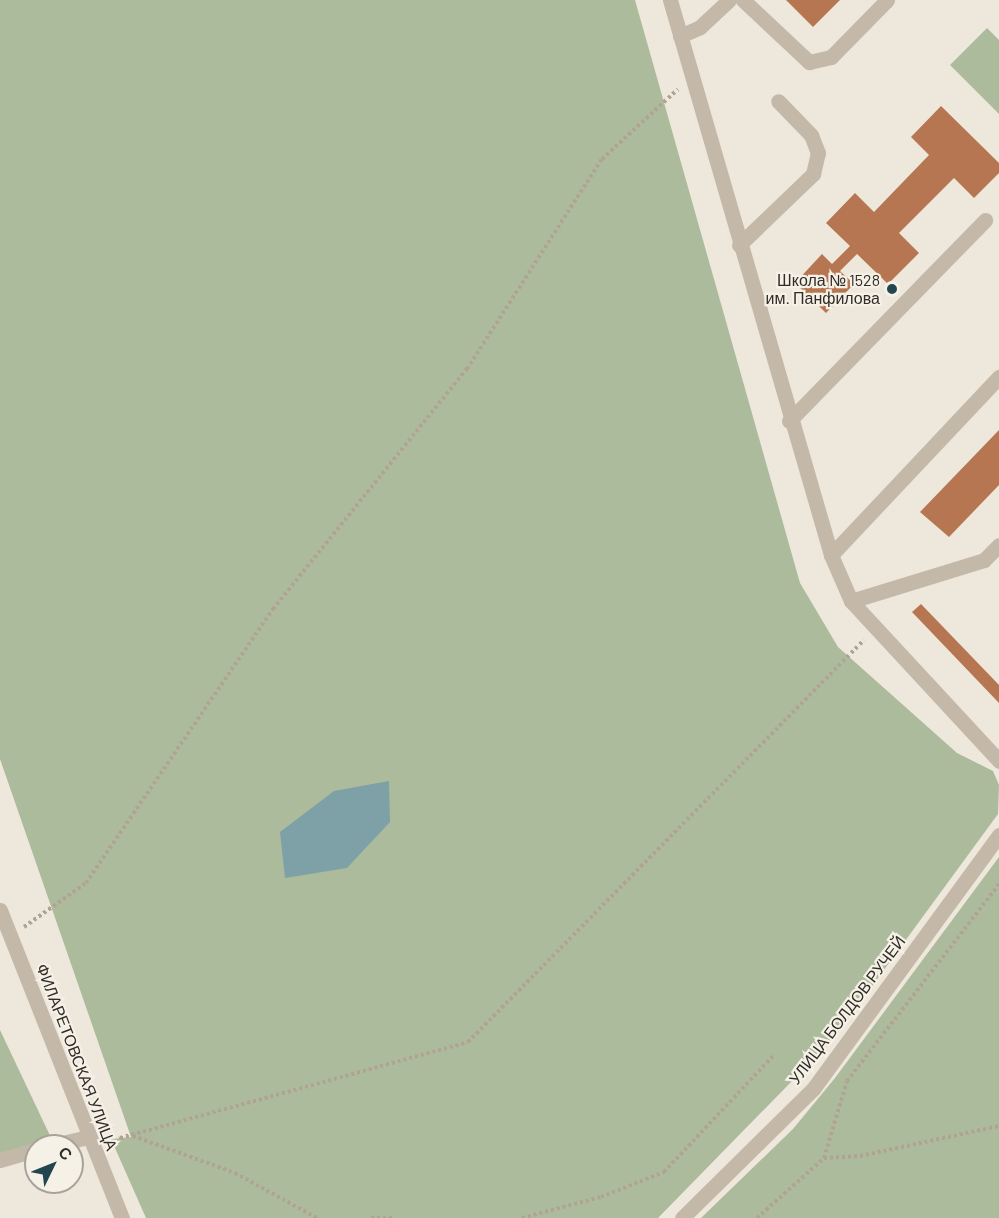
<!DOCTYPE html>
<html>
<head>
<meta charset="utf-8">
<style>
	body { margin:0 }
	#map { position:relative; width:999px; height:1218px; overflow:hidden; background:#eee7db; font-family:Barlow,sans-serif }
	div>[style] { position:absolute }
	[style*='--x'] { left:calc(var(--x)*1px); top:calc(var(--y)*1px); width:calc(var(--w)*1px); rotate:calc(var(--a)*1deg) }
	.green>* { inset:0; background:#adbb9d }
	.water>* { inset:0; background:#7ea0a7 }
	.building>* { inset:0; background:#b67651 }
	.path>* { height:4px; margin-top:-2px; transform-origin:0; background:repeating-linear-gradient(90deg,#b0a393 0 3px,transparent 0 6px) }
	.minor>* { height:15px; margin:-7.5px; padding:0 7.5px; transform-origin:7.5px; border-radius:7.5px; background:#c4b9a9 }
	.dots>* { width:16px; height:16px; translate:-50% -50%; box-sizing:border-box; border:3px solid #f6f1e7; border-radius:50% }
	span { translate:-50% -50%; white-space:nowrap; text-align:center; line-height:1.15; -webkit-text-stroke:4.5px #f6f1e7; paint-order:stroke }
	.poi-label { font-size:16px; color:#322c28 }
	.right { translate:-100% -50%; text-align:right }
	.street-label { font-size:16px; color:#322c28 }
	.north { position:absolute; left:24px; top:1134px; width:60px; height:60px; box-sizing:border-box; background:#f6f1e7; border:2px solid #a8a29b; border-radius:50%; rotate:47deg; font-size:16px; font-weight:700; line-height:24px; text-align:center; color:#322c28 }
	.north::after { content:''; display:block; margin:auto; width:21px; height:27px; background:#23464e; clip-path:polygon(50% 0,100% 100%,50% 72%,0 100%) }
</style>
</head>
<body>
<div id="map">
	<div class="green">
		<div style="clip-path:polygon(0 0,635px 0,800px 583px,838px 647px,957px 753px,993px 771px,999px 785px,998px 814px,834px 1038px,658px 1218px,146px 1218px,111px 1139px,131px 1137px,0 759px)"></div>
		<div style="clip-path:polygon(987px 28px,999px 40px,999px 114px,950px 65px)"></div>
		<div style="clip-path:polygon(999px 857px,999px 1218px,701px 1218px,793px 1129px,835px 1078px)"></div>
		<div style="clip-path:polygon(0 1030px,54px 1144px,0 1160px)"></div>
	</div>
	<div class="water">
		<div style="clip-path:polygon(389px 781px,390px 822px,347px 868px,285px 878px,280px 832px,334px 791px)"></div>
	</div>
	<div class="building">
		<div style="clip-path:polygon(786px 0,840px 0,813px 27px)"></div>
		<div style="clip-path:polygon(941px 106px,999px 163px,999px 173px,974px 198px,954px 178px,899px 233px,919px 253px,888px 284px,857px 254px,840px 271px,854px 284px,826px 313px,795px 283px,822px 254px,832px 264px,850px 246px,826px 223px,855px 193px,874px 212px,929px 155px,911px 137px)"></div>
		<div style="clip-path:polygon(999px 430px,999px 485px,949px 537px,920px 512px)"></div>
		<div style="clip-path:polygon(921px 604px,999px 685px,999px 703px,912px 612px)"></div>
	</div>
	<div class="path">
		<div style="--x:24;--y:927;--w:76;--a:-35.4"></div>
		<div style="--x:86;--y:883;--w:332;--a:-55.7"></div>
		<div style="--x:273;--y:609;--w:309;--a:-51.1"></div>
		<div style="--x:467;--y:369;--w:250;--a:-57.3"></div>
		<div style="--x:602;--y:159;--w:103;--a:-42.6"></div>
		<div style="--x:133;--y:1136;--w:109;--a:19.9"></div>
		<div style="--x:235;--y:1173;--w:94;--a:28.8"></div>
		<div style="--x:110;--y:1146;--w:13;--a:-39"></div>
		<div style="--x:120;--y:1138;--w:361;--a:-15.4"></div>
		<div style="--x:468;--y:1042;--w:564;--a:-45.43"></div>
		<div style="--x:824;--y:1158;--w:36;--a:-3"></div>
		<div style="--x:860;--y:1156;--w:142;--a:-12.2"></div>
		<div style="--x:371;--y:1218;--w:21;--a:0"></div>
		<div style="--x:522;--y:1218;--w:82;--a:-14.9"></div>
		<div style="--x:601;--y:1197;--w:68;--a:-21.6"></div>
		<div style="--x:664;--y:1172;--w:161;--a:-46.8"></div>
		<div style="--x:757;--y:1218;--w:90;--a:-41.8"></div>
		<div style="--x:824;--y:1158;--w:80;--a:-73.4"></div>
		<div style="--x:847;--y:1081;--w:249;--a:-52.3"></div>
	</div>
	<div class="minor">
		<div style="--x:670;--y:0;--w:578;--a:73.82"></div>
		<div style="--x:831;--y:555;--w:50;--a:66.5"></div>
		<div style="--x:851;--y:601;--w:218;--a:47.2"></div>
		<div style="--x:743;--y:0;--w:91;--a:43.2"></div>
		<div style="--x:809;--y:62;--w:23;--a:-13"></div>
		<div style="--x:831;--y:57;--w:80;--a:-45.5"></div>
		<div style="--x:680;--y:36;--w:22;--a:-24"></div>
		<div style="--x:700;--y:27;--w:40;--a:-43"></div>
		<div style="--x:739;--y:245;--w:103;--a:-43.8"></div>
		<div style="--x:813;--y:174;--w:22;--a:-77"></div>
		<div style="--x:818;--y:153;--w:19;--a:-111"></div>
		<div style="--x:811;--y:135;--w:47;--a:-134.1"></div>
		<div style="--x:789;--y:421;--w:281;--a:-45.7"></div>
		<div style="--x:831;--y:555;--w:245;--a:-46.7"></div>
		<div style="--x:851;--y:601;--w:139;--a:-17.1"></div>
		<div style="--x:984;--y:560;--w:21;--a:-45"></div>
		<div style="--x:0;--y:910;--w:331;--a:68.4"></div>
		<div style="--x:49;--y:1146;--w:40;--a:-13"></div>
		<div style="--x:0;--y:1160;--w:37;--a:-16"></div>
		<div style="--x:682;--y:1218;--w:184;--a:-44.6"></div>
		<div style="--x:813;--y:1089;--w:315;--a:-53.8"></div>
	</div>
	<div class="dots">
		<div style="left:892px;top:289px;background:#23464e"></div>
	</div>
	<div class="poi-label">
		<span class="right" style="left:880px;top:289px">Школа № 1528<br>им. Панфилова</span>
	</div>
	<div class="street-label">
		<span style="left:847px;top:1010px;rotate:-53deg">УЛИЦА БОЛДОВ РУЧЕЙ</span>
		<span style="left:77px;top:1057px;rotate:69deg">ФИЛАРЕТОВСКАЯ УЛИЦА</span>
	</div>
	<div class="north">С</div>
</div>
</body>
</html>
